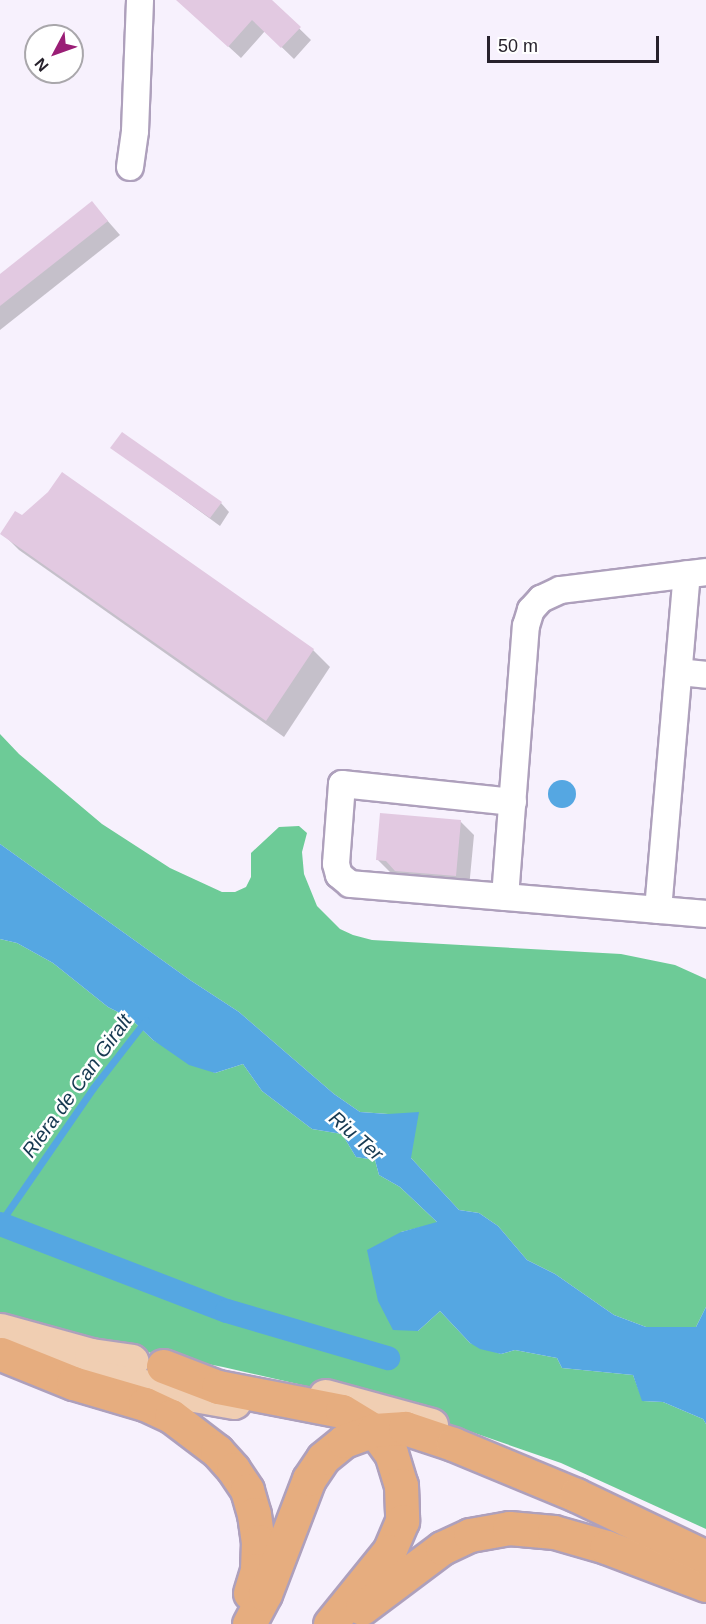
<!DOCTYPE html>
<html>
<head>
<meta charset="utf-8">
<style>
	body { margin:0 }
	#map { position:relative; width:706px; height:1624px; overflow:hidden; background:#f7f1fd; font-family:Arial,sans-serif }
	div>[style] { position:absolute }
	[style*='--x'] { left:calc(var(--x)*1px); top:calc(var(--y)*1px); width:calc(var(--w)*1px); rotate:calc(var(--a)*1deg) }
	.forest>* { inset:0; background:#6dcb97 }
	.water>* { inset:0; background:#55a7e2 }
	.round { border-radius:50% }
	.shadow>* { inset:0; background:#0003 }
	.stream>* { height:7px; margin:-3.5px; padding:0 3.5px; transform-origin:3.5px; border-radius:3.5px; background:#55a7e2 }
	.canal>* { height:24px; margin:-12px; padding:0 12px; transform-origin:12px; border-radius:12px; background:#55a7e2 }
	.building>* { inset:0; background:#e2c9e1 }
	.roads { filter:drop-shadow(2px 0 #aea0bc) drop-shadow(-2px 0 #aea0bc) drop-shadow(0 2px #aea0bc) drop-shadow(0 -2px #aea0bc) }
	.minor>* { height:26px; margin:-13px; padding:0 13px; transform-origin:13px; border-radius:13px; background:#fff }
	.major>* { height:33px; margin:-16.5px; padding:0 16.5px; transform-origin:16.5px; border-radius:16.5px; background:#f0ceb2 }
	.highway>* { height:33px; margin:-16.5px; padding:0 16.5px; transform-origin:16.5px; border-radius:16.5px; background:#e6ad7f }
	span { translate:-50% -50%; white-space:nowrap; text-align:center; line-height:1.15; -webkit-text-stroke:5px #fff; paint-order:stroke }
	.water-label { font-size:20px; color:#163951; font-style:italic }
	.north { position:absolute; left:24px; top:24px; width:60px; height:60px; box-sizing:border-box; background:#fff; border:2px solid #a9a7ab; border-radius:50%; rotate:229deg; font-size:16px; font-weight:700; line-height:24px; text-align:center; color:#27222c }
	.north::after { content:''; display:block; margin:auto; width:21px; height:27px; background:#9a1e76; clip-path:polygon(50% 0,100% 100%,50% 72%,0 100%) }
	.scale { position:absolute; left:487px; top:36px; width:172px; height:27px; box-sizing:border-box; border:3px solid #27222c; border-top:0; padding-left:8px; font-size:18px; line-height:21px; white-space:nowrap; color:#27222c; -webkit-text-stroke:4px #fff; paint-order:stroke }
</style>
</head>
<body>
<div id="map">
	<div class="forest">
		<div style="clip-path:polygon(0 734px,19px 754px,102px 824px,170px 868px,222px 892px,235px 892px,246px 887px,251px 877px,251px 853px,279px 827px,299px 826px,307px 833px,302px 852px,304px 874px,317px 906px,340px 929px,353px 935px,372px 940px,621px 954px,675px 965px,706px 979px,706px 1307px,696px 1327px,646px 1327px,614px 1315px,555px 1274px,527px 1260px,498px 1226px,479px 1213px,459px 1210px,411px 1158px,388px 1114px,360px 1112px,334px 1094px,239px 1012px,190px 980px,0 844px)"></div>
		<div style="clip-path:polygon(0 939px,17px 943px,53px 963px,108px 1007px,130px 1018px,153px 1040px,215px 1073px,243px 1064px,262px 1091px,312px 1129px,342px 1134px,356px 1157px,375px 1160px,379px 1175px,400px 1187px,438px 1223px,401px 1232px,418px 1331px,440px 1311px,470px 1343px,501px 1354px,515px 1350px,557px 1358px,562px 1368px,633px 1375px,643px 1401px,663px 1402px,703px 1419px,706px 1424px,706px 1529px,561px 1463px,399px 1407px,223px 1367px,24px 1328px,0 1319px)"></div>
	</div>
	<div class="water">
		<div class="round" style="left:548px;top:780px;width:28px;height:28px"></div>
		<div style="clip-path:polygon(0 844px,190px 980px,239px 1012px,334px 1094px,360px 1112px,388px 1114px,419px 1112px,411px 1158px,459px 1210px,479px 1213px,498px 1226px,527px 1260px,555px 1274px,614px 1315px,646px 1327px,696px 1327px,706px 1307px,706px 1424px,703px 1419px,663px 1402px,642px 1401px,633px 1375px,562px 1368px,557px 1358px,515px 1350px,501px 1354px,480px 1349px,470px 1343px,440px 1311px,418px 1331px,393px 1330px,378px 1301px,367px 1250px,401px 1232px,437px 1222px,400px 1187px,379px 1175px,375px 1160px,356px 1157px,342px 1134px,312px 1129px,262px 1091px,243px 1064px,215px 1073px,189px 1065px,153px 1040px,130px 1018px,108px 1007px,53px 963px,17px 943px,0 939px)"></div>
	</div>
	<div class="shadow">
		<div style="clip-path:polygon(178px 0,270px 0,311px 40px,294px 59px,265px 31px,241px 58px)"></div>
		<div style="clip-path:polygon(92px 203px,120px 235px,0 330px,0 276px)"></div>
		<div style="clip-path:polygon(112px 447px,221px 503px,229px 512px,220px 526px)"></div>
		<div style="clip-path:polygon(49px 493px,313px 650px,330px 667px,284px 737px,19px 550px,2px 533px)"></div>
		<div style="clip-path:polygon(460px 821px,474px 835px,469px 888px,410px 884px,400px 874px,391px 873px,378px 860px)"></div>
	</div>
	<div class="stream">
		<div style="--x:0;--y:1223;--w:164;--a:-55.4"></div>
		<div style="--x:93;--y:1088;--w:86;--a:-52.1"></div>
	</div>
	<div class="canal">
		<div style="--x:0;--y:1224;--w:243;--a:21"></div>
		<div style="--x:227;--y:1311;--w:168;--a:16.3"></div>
	</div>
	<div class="building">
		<div style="clip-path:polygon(176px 0,272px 0,301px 27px,281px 48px,252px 20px,228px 47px)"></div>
		<div style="clip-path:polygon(92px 201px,108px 221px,0 306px,0 274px)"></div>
		<div style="clip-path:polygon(122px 432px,222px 502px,210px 518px,110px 448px)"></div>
		<div style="clip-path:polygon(62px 472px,314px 649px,266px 721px,0 534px,15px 511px,22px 515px,48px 492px)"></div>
		<div style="clip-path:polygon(380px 813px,461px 820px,456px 876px,395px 871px,386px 861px,376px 860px)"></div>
	</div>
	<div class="roads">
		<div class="minor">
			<div style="--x:130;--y:167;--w:36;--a:-82"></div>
			<div style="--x:135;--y:131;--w:131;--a:-87.8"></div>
			<div style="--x:679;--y:672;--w:27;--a:6"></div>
			<div style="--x:513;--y:802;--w:172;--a:-174"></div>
			<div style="--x:342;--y:784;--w:80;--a:94.3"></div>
			<div style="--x:336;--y:864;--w:11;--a:75"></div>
			<div style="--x:339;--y:875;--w:14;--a:39"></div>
			<div style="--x:350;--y:884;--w:357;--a:4.8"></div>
			<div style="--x:505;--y:897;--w:272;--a:-85.6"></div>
			<div style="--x:526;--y:626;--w:17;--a:-73"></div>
			<div style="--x:531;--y:610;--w:15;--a:-48"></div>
			<div style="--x:541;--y:599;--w:21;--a:-25"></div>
			<div style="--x:560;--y:590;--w:147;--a:-7"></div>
			<div style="--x:658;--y:910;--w:337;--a:-85.1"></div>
		</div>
		<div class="major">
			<div style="--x:0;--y:1330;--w:94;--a:15.4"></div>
			<div style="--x:91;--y:1355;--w:41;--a:8.3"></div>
			<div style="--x:93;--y:1377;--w:143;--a:10.1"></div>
			<div style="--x:325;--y:1396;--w:110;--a:15.3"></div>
		</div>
		<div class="highway">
			<div style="--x:1;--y:1354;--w:78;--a:21.9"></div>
			<div style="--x:73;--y:1383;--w:75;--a:16.3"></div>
			<div style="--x:145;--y:1404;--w:29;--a:25"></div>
			<div style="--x:171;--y:1416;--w:58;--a:37.3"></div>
			<div style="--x:217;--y:1451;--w:24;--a:48"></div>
			<div style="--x:233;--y:1469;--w:25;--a:56"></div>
			<div style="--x:247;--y:1490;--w:25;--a:74"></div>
			<div style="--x:254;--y:1514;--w:27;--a:82"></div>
			<div style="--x:258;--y:1541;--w:29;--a:92"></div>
			<div style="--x:257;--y:1570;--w:24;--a:107"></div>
			<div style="--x:163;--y:1366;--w:59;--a:20.9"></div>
			<div style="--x:218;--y:1387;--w:126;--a:11"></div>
			<div style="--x:342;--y:1411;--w:37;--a:31"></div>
			<div style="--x:374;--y:1430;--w:29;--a:54"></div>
			<div style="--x:391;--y:1453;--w:34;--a:73"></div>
			<div style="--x:401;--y:1485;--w:36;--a:88"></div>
			<div style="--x:402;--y:1521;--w:33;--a:113"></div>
			<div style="--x:389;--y:1551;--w:94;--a:128.9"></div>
			<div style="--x:362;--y:1608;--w:100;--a:-36.9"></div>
			<div style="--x:442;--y:1548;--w:31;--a:-25"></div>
			<div style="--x:470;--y:1535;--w:40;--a:-10"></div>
			<div style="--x:509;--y:1528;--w:45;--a:5.1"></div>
			<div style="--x:554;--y:1532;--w:54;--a:16.1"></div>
			<div style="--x:606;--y:1547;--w:107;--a:20.8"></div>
			<div style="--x:249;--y:1624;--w:34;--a:-62"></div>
			<div style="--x:265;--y:1594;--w:123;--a:-69.1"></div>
			<div style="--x:309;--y:1479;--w:25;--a:-56"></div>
			<div style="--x:323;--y:1458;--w:27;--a:-39"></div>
			<div style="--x:344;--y:1441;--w:32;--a:-20"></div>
			<div style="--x:374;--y:1430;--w:31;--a:-4"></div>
			<div style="--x:405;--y:1428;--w:51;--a:18.4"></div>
			<div style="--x:453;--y:1444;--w:133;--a:22.5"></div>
			<div style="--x:576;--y:1495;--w:144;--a:25.5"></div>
		</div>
	</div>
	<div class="water-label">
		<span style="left:77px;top:1086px;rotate:-54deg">Riera de Can Giralt</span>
		<span style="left:356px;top:1136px;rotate:41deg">Riu Ter</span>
	</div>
	<div class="north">N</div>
	<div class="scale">50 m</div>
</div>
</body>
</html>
